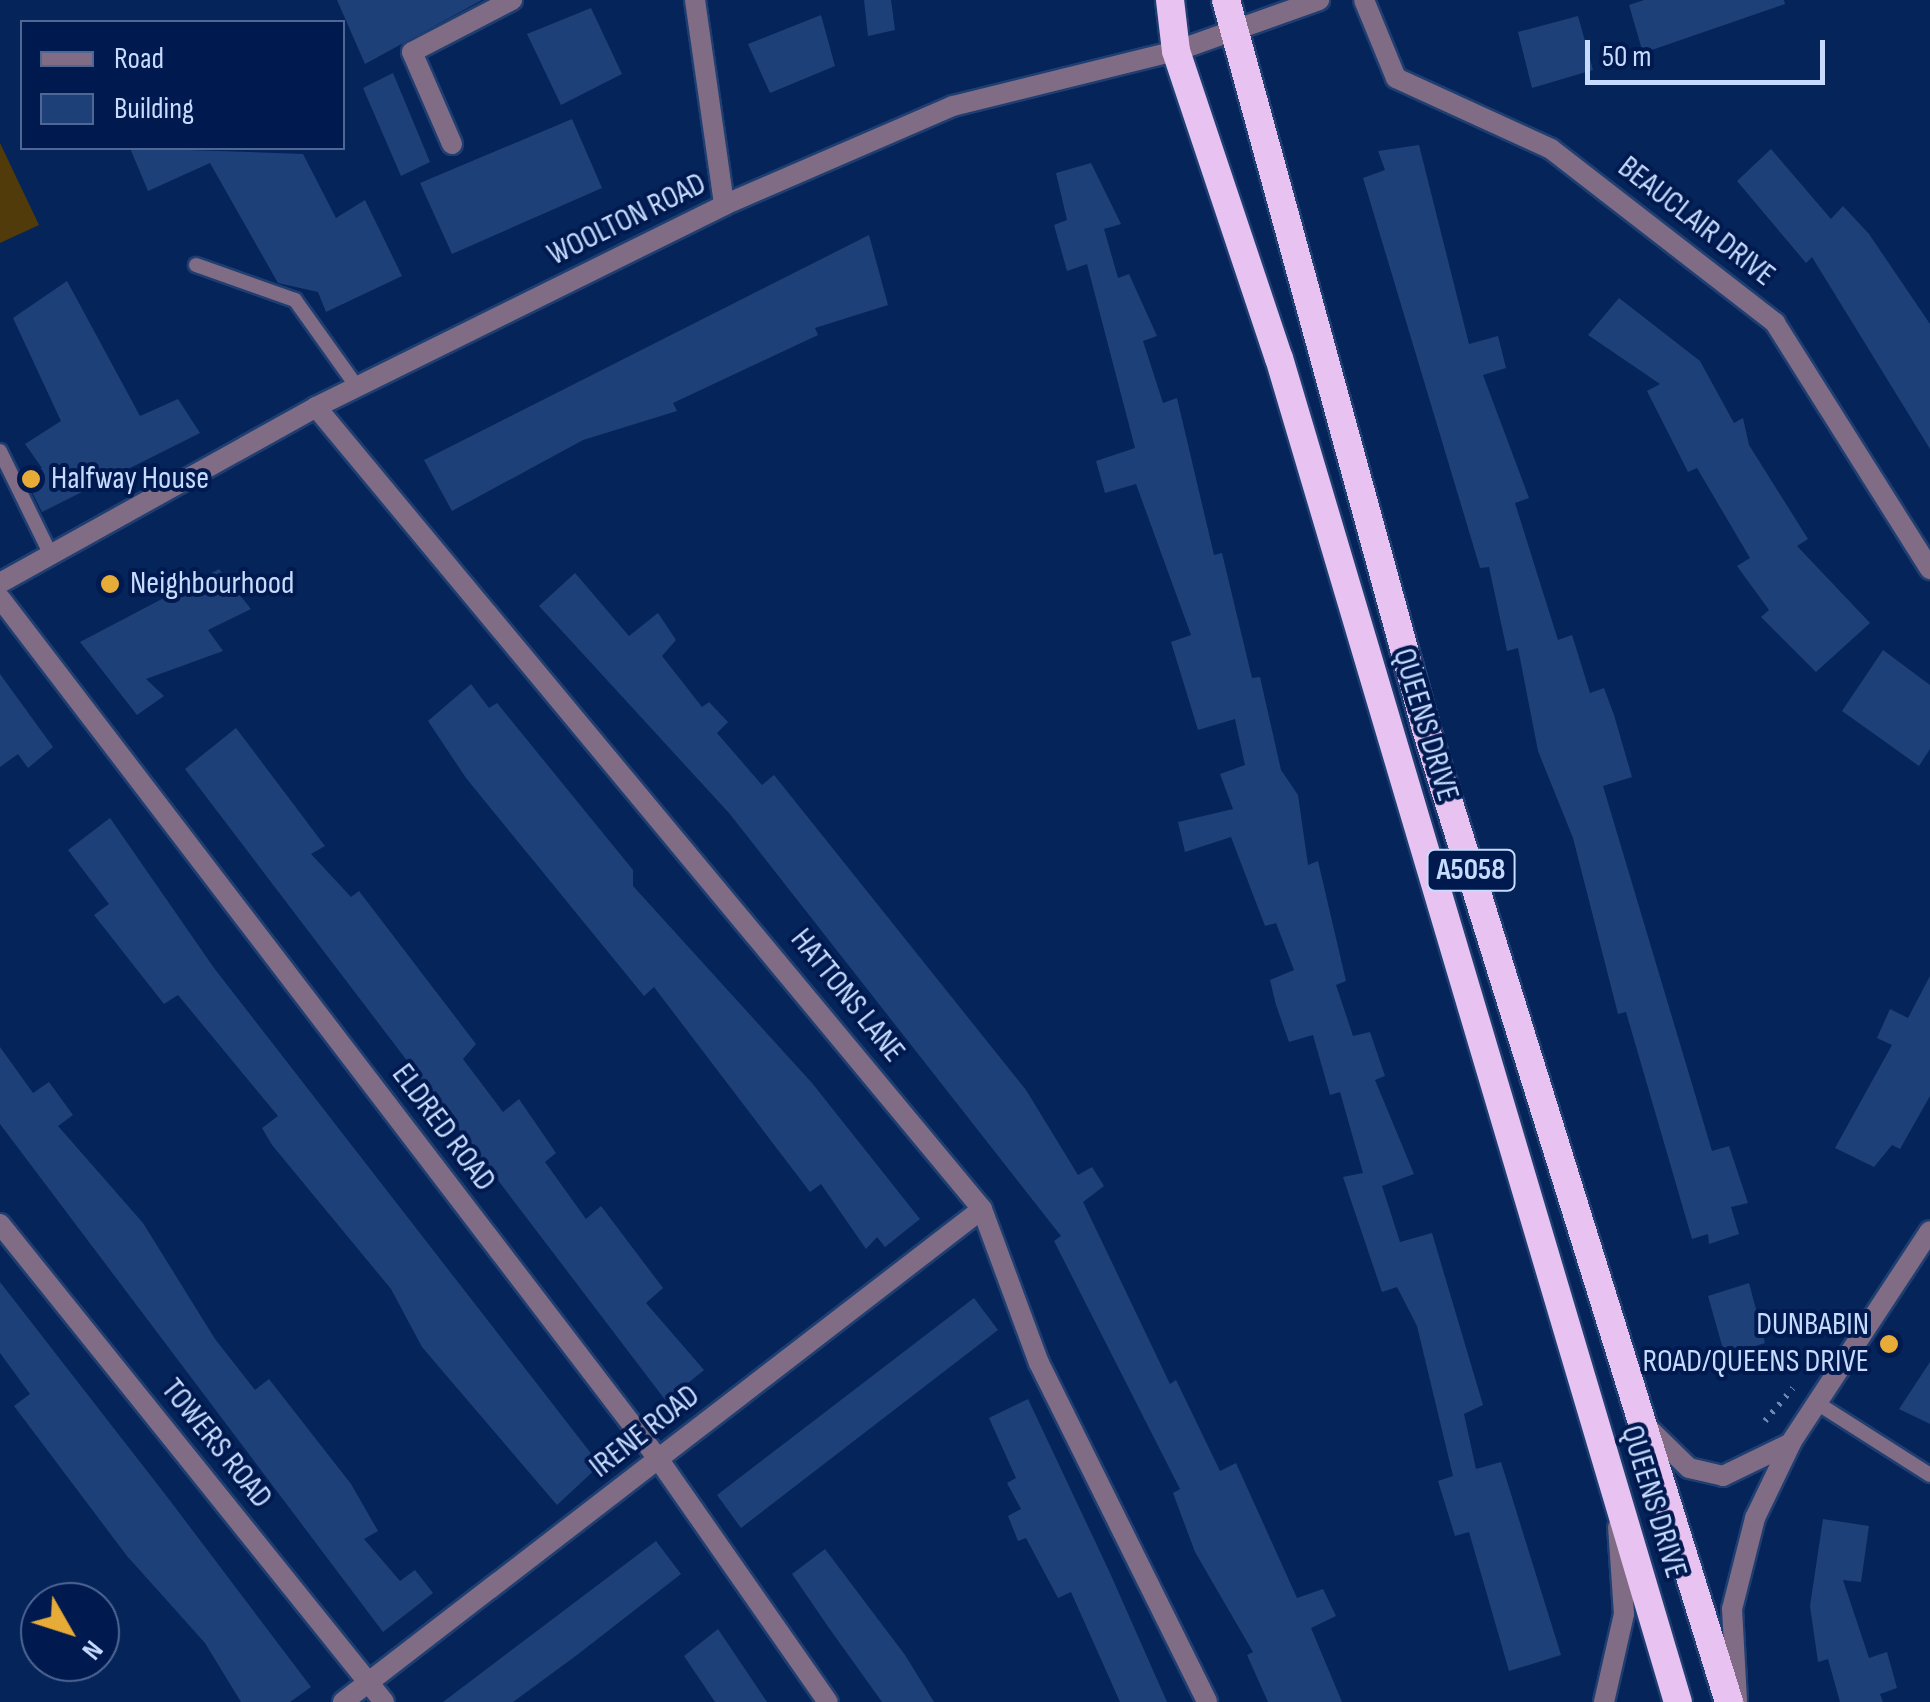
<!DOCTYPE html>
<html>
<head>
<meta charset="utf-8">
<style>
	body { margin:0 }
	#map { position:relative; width:1930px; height:1702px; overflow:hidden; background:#04245a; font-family:"Sofia Sans Condensed",sans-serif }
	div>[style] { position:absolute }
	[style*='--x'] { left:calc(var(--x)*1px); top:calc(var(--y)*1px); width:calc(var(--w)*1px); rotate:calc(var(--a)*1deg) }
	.green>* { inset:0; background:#523b0a }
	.building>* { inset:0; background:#1e4079 }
	.path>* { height:6px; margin-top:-3px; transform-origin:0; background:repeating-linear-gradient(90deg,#6e88b3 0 2.5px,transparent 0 10.5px) }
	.roads { filter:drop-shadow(2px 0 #1f3e71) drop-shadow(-2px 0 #1f3e71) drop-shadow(0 2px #1f3e71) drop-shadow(0 -2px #1f3e71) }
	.service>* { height:14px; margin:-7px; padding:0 7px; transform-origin:7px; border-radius:7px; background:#816c86 }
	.minor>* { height:20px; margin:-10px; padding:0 10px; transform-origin:10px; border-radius:10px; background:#816c86 }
	.tertiary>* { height:20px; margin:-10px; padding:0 10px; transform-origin:10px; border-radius:10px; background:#816c86 }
	.trunk>* { height:28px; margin:-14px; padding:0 14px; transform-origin:14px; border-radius:14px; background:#e8c2f0 }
	.dots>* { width:28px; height:28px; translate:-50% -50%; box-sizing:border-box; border:5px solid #00194e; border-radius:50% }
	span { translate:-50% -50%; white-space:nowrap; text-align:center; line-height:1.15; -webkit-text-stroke:8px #00194e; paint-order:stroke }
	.shield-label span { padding:2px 8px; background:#00194e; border:2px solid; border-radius:8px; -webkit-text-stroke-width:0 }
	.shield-label { font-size:30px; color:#c6dbfd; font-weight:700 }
	.street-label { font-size:32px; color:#c6dbfd }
	.poi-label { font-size:32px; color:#c6dbfd }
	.left { translate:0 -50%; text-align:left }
	.right { translate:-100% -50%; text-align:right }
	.legend { position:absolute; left:20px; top:20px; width:325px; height:130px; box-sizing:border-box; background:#00194e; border:2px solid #4f6794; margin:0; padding:12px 18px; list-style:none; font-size:30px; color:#c6dbfd }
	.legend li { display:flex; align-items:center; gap:20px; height:50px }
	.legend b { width:50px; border:2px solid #4f6794 }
	.north { position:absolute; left:20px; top:1582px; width:100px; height:100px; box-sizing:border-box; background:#00194e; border:2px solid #4f6794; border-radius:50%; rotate:129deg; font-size:28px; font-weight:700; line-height:40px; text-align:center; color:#c6dbfd }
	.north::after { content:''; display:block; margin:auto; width:35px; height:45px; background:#e7ac37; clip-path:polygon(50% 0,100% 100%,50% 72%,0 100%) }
	.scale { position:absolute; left:1585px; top:40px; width:240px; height:45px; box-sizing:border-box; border:5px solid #c6dbfd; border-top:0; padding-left:12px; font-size:30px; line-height:35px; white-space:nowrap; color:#c6dbfd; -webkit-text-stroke:8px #00194e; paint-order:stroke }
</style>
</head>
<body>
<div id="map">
	<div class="green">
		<div style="clip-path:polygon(0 143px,39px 225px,0 243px)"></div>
	</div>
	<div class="building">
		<div style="clip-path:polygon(337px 0,482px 0,365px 64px)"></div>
		<div style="clip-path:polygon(864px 0,891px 0,895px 30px,868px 36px)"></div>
		<div style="clip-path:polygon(1644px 0,1784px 0,1785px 4px,1643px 53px,1629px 5px)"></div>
		<div style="clip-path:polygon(591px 8px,622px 74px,561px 105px,527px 34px)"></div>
		<div style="clip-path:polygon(821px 15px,835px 66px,770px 93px,748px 44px)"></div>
		<div style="clip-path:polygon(1578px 16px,1593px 70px,1532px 88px,1518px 32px)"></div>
		<div style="clip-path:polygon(393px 73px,430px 162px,401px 176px,363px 88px)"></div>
		<div style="clip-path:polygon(572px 119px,602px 188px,452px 254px,420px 183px)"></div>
		<div style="clip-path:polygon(1419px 145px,1469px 344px,1498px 336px,1506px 368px,1483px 375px,1529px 498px,1515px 503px,1558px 640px,1572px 635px,1590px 693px,1604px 688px,1614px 715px,1632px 777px,1603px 786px,1712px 1151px,1729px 1146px,1748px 1203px,1731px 1207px,1739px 1234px,1709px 1244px,1708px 1234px,1692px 1239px,1626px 1012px,1618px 1014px,1573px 838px,1538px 751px,1518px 648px,1507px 651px,1489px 567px,1480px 568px,1363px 178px,1385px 170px,1378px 151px)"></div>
		<div style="clip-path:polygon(130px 148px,303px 154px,336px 218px,365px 200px,402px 276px,326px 312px,318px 292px,278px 283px,210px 163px,148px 191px)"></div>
		<div style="clip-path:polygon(1771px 149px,1831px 219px,1843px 206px,1869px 234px,1930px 324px,1930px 449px,1812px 257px,1806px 263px,1737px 181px)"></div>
		<div style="clip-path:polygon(1091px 163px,1121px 224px,1104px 229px,1118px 278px,1129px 274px,1157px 336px,1143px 341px,1163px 403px,1177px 398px,1214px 555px,1222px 553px,1252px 678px,1260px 677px,1281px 770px,1298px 795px,1308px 865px,1318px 861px,1346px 981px,1336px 985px,1353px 1036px,1370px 1032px,1385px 1076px,1375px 1080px,1414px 1174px,1382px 1186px,1400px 1242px,1432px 1233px,1483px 1405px,1464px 1414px,1476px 1469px,1501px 1462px,1561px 1655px,1509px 1671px,1469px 1532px,1455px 1536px,1438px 1481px,1453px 1476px,1417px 1326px,1397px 1287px,1382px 1292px,1343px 1177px,1363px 1173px,1340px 1092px,1330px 1095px,1313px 1035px,1289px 1042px,1276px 1005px,1270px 980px,1294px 970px,1276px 923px,1265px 926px,1231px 837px,1185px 852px,1178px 822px,1233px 809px,1220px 774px,1245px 765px,1235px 719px,1198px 730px,1171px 642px,1191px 635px,1136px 484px,1105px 493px,1096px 461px,1135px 448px,1087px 264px,1067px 271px,1054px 225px,1067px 220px,1056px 173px)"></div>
		<div style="clip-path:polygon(869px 235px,888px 305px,815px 328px,818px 335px,673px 403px,677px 411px,583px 440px,452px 511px,424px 460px)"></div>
		<div style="clip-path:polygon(67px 281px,140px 416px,178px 399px,200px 433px,42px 512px,23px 474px,42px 468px,25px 444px,61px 421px,13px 318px)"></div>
		<div style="clip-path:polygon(1619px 298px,1700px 361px,1734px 423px,1743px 418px,1749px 445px,1808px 539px,1797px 546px,1870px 623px,1816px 672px,1761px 617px,1769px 610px,1737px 566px,1750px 558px,1697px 468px,1688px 472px,1647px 391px,1660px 384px,1588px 335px)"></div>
		<div style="clip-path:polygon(219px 569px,251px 609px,208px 630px,223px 651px,146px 679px,164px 696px,137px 715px,80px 642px)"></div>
		<div style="clip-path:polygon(575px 573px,629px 636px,658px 613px,676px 640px,662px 656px,702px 707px,709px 702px,728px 722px,717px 733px,762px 785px,774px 775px,1026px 1090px,1078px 1175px,1092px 1167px,1104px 1186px,1083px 1202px,1170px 1384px,1176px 1380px,1220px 1471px,1236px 1463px,1297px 1598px,1323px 1589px,1336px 1616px,1311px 1628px,1342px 1702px,1268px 1702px,1247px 1655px,1253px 1652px,1195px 1552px,1173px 1493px,1180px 1489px,1054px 1241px,1061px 1236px,729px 813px,539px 606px)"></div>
		<div style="clip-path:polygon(1883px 650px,1930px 685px,1930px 749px,1919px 766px,1842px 711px)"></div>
		<div style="clip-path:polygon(0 674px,53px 747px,28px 768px,18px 754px,0 767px)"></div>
		<div style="clip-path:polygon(471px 684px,489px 708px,497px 703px,633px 870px,633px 886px,812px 1083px,920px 1219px,885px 1247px,877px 1237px,866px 1249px,821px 1184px,810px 1192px,654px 987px,644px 996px,466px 778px,428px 721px)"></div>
		<div style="clip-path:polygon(236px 728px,325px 846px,311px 854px,351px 897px,359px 891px,476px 1044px,463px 1059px,503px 1112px,519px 1099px,556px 1153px,545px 1162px,586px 1219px,601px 1206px,663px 1288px,646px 1303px,704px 1370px,666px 1401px,185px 769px)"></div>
		<div style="clip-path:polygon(110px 818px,214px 968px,600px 1465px,557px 1505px,422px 1347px,391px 1289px,272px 1145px,262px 1128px,278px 1116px,178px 995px,164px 1004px,94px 915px,109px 904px,68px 850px)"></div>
		<div style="clip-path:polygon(1930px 976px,1930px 1096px,1900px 1149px,1892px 1145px,1874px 1167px,1835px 1148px,1892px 1045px,1877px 1038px,1890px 1009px,1908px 1018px)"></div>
		<div style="clip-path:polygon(0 1047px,33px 1093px,49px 1082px,73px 1115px,58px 1126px,143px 1223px,215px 1339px,255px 1390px,269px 1379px,351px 1484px,378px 1531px,364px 1539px,400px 1581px,415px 1570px,433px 1593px,383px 1632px,0 1124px)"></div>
		<div style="clip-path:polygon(0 1282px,168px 1498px,311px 1687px,290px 1702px,241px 1702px,205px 1643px,127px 1556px,14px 1406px,30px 1394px,0 1353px)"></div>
		<div style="clip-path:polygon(1749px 1283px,1765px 1343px,1725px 1356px,1708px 1296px)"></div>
		<div style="clip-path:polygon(974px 1298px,998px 1330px,741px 1528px,717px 1495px)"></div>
		<div style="clip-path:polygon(1930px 1362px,1930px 1424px,1899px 1409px)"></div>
		<div style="clip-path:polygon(1028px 1399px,1110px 1573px,1167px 1702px,1120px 1702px,1071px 1592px,1058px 1598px,1026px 1538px,1018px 1541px,1008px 1516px,1021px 1509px,1007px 1483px,1016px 1478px,989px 1418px)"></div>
		<div style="clip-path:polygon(1823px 1519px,1869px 1526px,1861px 1582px,1843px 1580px,1869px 1658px,1887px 1652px,1897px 1688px,1880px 1694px,1883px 1702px,1840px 1702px,1828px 1659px,1818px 1662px,1810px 1606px)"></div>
		<div style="clip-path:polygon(656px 1541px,681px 1574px,577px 1655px,513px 1702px,443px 1702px)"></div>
		<div style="clip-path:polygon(825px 1549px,905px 1655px,934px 1702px,882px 1702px,829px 1628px,792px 1574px)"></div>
		<div style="clip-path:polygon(718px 1629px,767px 1702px,715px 1702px,684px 1656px)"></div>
	</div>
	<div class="path">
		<div style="--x:1765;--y:1421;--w:43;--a:-49.7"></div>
	</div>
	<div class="roads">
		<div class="service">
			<div style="--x:196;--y:265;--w:105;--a:19.5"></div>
			<div style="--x:295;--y:300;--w:107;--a:54.5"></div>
			<div style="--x:0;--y:451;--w:111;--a:63.9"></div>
			<div style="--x:1817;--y:1403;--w:134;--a:32.5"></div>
		</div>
		<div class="minor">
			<div style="--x:695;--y:0;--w:207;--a:81.9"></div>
			<div style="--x:1364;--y:0;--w:84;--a:67.7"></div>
			<div style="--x:1396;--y:78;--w:170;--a:24.6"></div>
			<div style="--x:1551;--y:149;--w:284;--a:37.8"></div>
			<div style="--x:1775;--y:323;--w:291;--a:57.8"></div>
			<div style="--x:452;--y:144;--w:100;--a:-113.5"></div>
			<div style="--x:412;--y:52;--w:113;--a:-27.5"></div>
			<div style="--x:316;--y:407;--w:1042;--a:50.29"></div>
			<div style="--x:982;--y:1209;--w:164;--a:69.7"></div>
			<div style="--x:1039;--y:1363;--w:378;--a:63.6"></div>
			<div style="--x:0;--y:598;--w:1085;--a:52.6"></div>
			<div style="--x:659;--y:1460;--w:295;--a:55.1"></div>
			<div style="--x:0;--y:1224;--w:613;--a:51.22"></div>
			<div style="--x:1648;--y:1428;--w:57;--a:44.3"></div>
			<div style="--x:1689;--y:1468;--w:35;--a:13"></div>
			<div style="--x:1723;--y:1476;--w:71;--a:-25.8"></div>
			<div style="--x:1737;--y:1701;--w:92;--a:-93.1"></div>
			<div style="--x:1732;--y:1609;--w:94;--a:-75.8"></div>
			<div style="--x:1755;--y:1518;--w:85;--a:-64.3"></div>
			<div style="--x:1792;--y:1441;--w:251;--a:-56.7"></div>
			<div style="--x:343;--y:1702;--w:807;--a:-37.65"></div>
		</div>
		<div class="tertiary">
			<div style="--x:0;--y:583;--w:362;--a:-29.1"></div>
			<div style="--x:316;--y:407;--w:455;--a:-26.3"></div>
			<div style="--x:724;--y:205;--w:249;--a:-23.4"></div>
			<div style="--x:953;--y:106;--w:230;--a:-13.9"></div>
			<div style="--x:1176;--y:51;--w:152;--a:-19.6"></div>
			<div style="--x:1604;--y:1702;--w:90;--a:-77.2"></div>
			<div style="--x:1624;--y:1614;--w:87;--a:-93.9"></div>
		</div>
		<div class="trunk">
			<div style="--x:1170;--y:0;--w:51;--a:83.3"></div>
			<div style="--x:1176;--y:51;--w:324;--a:71.5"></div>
			<div style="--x:1279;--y:358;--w:1402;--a:73.47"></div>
			<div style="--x:1226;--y:0;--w:756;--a:74.66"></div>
			<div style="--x:1426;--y:729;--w:1019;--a:72.7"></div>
		</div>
	</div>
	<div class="dots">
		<div style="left:31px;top:479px;background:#e7ac37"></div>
		<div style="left:110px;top:584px;background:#e7ac37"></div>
		<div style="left:1889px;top:1344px;background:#e7ac37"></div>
	</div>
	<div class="shield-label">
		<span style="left:1471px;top:870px">A5058</span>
	</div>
	<div class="street-label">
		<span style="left:627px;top:220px;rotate:-26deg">WOOLTON ROAD</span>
		<span style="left:1696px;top:222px;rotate:38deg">BEAUCLAIR DRIVE</span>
		<span style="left:1425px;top:725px;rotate:73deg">QUEENS DRIVE</span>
		<span style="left:847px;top:996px;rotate:51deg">HATTONS LANE</span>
		<span style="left:443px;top:1128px;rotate:53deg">ELDRED ROAD</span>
		<span style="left:645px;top:1432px;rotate:-38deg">IRENE ROAD</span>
		<span style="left:216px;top:1444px;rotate:51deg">TOWERS ROAD</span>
		<span style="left:1653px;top:1502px;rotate:73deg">QUEENS DRIVE</span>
	</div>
	<div class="poi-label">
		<span class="left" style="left:51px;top:479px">Halfway House</span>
		<span class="left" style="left:130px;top:584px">Neighbourhood</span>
		<span class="right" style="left:1869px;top:1344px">DUNBABIN<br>ROAD/QUEENS DRIVE</span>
	</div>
	<ul class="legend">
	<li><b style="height:12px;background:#816c86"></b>Road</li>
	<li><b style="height:28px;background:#1e4079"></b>Building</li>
	</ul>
	<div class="north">N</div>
	<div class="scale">50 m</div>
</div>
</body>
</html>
